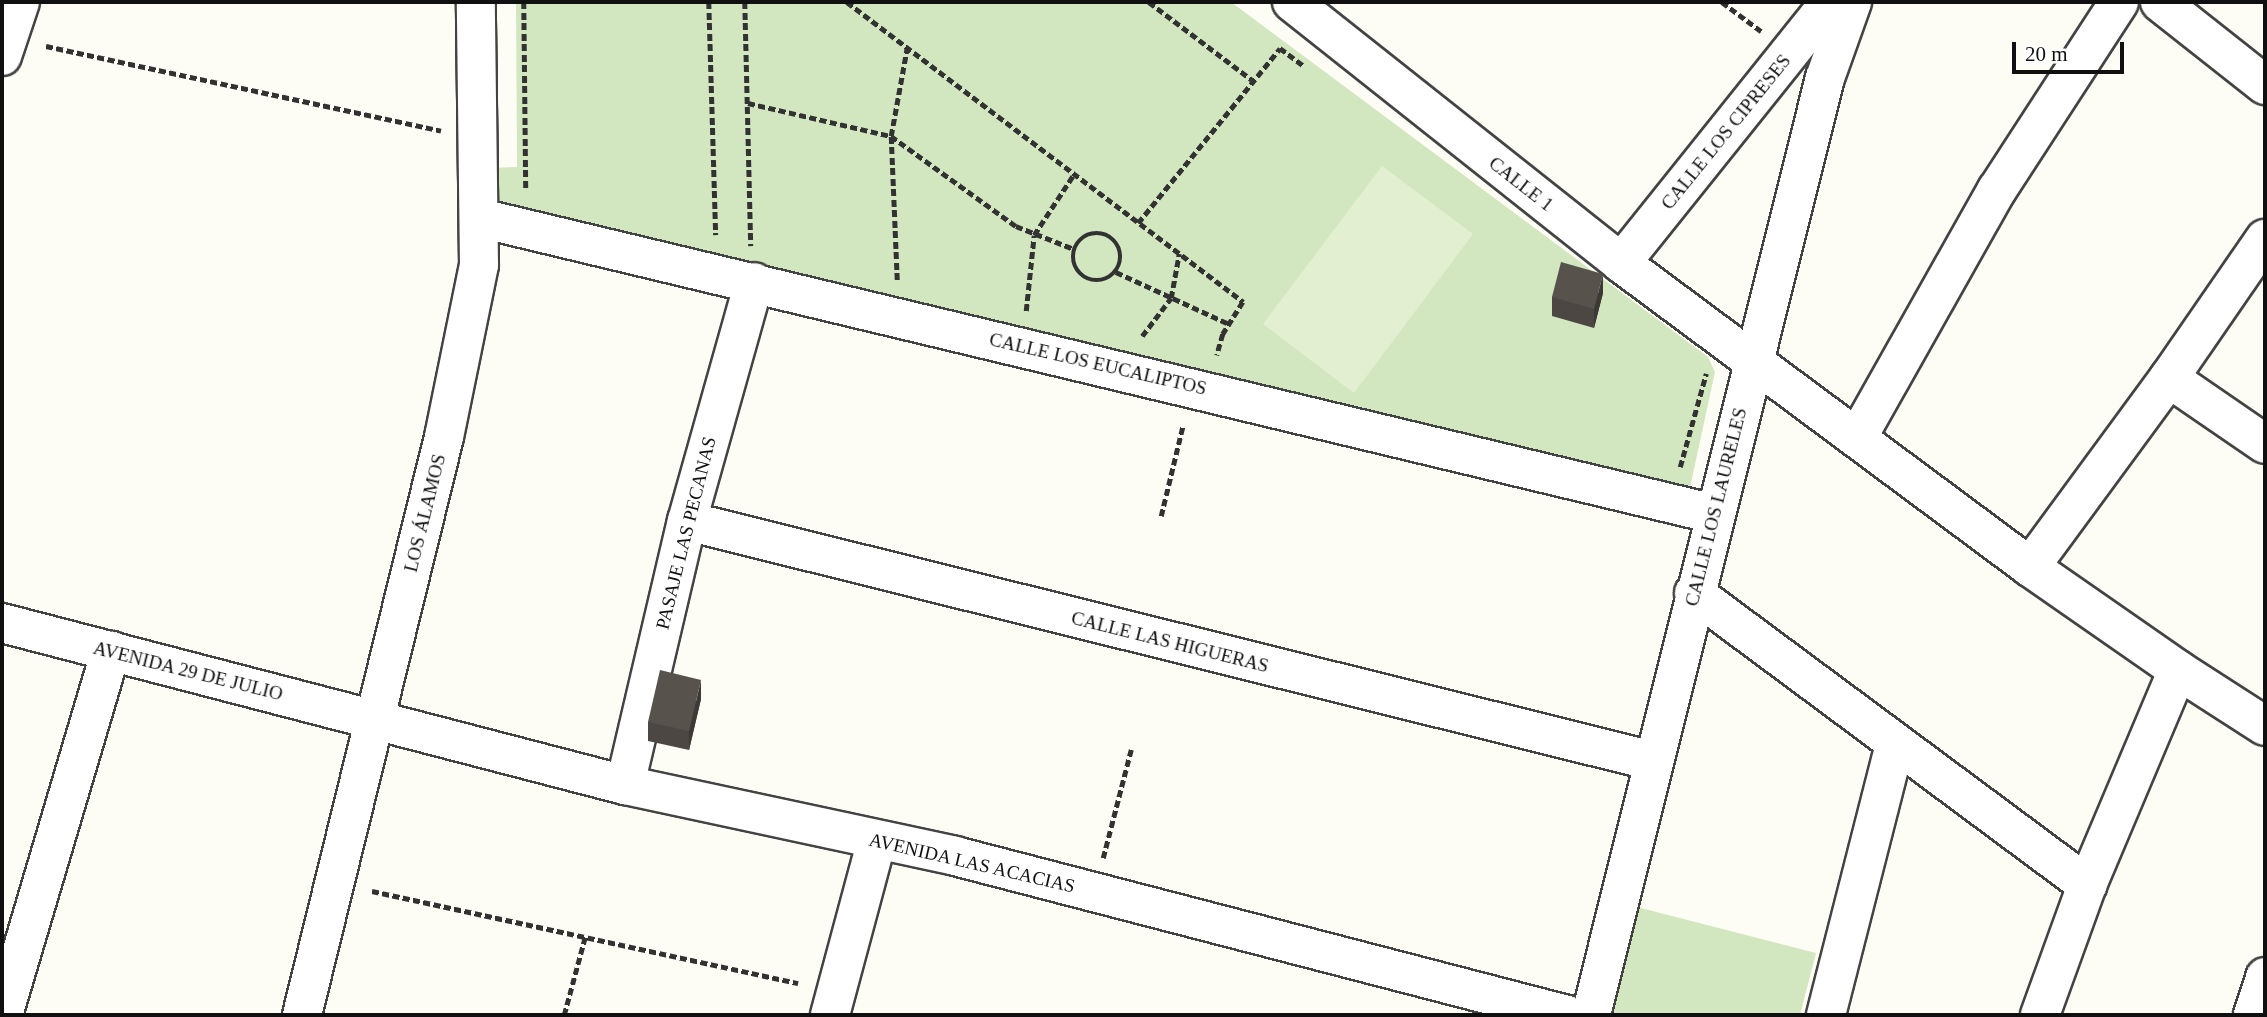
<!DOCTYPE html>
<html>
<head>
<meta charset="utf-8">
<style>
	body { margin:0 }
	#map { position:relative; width:2267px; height:1017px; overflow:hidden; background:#fefdf5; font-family:Georgia,serif }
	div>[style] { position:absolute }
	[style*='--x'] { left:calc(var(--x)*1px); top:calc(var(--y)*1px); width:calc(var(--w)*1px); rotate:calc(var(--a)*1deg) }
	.green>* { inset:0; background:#d2e7c0 }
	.pitch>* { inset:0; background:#e3efd1 }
	.path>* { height:4.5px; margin-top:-2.25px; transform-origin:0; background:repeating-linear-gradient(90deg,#323232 0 7px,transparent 0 10.5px) }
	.path>.ring { margin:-2.25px; padding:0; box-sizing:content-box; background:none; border:4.5px solid #323232; border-radius:50% }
	.roads { filter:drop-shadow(2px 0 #434343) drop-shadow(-2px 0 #434343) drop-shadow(0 2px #434343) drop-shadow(0 -2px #434343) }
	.minor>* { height:38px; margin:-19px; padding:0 19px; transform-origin:19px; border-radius:19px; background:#fff }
	.wall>* { inset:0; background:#4c4742 }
	.shaded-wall>* { inset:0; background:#3e3936 }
	.building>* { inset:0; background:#58524d }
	span { translate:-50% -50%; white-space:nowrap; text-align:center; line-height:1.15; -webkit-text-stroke:7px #fff; paint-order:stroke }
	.street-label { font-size:19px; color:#101010 }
	.frame { position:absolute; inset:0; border:4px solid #101010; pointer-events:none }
	.scale { position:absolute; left:2012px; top:42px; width:112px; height:32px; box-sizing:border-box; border:4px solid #101010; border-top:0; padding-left:9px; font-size:21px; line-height:24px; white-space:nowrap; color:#101010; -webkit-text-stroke:5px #fff; paint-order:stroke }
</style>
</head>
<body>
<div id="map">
	<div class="green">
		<div style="clip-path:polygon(516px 2px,1231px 2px,1708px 357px,1715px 372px,1689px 492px,1396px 417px,489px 205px,489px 168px,517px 167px)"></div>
		<div style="clip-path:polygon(1637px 907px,1816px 953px,1800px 1015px,1610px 1015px)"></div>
	</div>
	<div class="pitch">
		<div style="clip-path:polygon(1382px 166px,1473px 234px,1354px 393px,1263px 324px)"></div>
	</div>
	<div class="path">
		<div style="--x:524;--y:2;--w:188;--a:89.4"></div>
		<div style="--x:709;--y:2;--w:233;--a:88.3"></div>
		<div style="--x:745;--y:2;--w:244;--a:88.6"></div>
		<div style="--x:847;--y:2;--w:497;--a:37.1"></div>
		<div style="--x:1243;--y:302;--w:38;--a:122"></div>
		<div style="--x:1223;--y:334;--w:22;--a:106"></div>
		<div style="--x:1149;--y:2;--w:129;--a:37.1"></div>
		<div style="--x:1722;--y:2;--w:49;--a:36.6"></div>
		<div style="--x:46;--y:46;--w:404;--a:12.1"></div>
		<div style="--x:748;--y:103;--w:147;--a:13"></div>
		<div style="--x:891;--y:136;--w:154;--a:35.8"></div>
		<div style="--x:1016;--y:226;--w:62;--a:21.6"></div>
		<div style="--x:1138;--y:223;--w:225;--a:-50.9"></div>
		<div style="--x:1280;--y:48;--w:30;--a:37"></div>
		<div class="ring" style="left:1073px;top:233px;width:43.5px;height:43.5px"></div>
		<div style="--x:1116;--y:272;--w:124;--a:24.7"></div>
		<div style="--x:897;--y:280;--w:144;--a:-92.4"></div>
		<div style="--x:891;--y:136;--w:89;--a:-79.7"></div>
		<div style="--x:1026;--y:311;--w:76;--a:-84"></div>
		<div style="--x:1034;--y:235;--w:73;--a:-56.7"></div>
		<div style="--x:1142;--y:336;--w:48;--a:-52.7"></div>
		<div style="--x:1171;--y:298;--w:45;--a:-79.7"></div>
		<div style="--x:1680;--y:467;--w:97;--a:-74.4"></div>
		<div style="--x:1161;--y:516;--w:94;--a:-76.4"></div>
		<div style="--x:1103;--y:858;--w:112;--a:-75.5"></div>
		<div style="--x:372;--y:891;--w:436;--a:12.2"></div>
		<div style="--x:564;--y:1015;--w:81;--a:-74.9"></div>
	</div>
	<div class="roads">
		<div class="minor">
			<div style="--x:1292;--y:2;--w:420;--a:38.4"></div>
			<div style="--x:1621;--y:263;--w:510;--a:36.62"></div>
			<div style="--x:2030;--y:567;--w:180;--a:34.8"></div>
			<div style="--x:2178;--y:670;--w:103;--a:32.8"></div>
			<div style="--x:2160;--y:2;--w:134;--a:38.3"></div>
			<div style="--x:2;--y:56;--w:57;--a:-71.6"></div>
			<div style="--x:480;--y:218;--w:1270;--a:13.48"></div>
			<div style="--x:1621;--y:263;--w:334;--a:-51.3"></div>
			<div style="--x:2169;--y:378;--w:116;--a:34.5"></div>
			<div style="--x:1857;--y:438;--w:285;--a:-60.6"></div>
			<div style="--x:1997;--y:190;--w:224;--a:-57"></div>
			<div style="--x:687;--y:521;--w:995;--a:13.95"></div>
			<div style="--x:2030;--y:567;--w:235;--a:-53.7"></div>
			<div style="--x:2169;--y:378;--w:169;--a:-55.4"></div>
			<div style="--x:1694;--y:593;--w:490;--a:36.6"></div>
			<div style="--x:2;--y:623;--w:644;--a:14.58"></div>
			<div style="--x:625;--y:785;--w:338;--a:12.1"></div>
			<div style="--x:955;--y:856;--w:632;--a:14.56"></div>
			<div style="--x:625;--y:785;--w:271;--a:-76.8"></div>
			<div style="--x:687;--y:521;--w:248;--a:-74.3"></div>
			<div style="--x:3;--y:1015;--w:380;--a:-73.5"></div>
			<div style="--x:302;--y:1015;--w:595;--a:-76.2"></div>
			<div style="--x:444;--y:437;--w:176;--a:-78.5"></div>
			<div style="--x:479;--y:265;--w:263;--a:-90.7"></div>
			<div style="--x:830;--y:1015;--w:181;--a:-75"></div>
			<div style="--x:1591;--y:1015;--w:966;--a:-75.98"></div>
			<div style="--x:1825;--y:78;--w:81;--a:-70.4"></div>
			<div style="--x:1826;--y:1015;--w:280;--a:-75.7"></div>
			<div style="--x:2040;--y:1015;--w:138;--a:-70.1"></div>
			<div style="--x:2087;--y:885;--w:233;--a:-67.1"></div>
			<div style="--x:2253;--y:1015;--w:40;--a:-72"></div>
		</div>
	</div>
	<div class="wall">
		<div style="clip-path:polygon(1603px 293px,1594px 328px,1552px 316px,1552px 297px)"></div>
		<div style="clip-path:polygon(701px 699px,689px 750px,648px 741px,648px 722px)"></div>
	</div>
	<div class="shaded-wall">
		<div style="clip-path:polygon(1603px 274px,1603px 293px,1594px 328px,1594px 309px)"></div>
		<div style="clip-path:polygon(701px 680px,701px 699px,689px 750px,689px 731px)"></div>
	</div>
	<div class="building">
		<div style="clip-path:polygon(1561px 262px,1603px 274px,1594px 309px,1552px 297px)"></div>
		<div style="clip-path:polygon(660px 670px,701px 680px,689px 731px,648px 722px)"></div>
	</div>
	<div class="street-label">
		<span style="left:1726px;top:132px;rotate:-51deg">CALLE LOS CIPRESES</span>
		<span style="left:1521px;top:184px;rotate:38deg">CALLE 1</span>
		<span style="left:1098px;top:364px;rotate:13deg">CALLE LOS EUCALIPTOS</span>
		<span style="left:1716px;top:507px;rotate:-76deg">CALLE LOS LAURELES</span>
		<span style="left:425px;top:513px;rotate:-76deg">LOS ÁLAMOS</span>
		<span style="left:686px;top:533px;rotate:-76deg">PASAJE LAS PECANAS</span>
		<span style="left:1170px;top:642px;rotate:14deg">CALLE LAS HIGUERAS</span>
		<span style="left:188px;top:671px;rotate:14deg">AVENIDA 29 DE JULIO</span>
		<span style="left:972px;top:863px;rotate:13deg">AVENIDA LAS ACACIAS</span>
	</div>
	<div class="frame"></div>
	<div class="scale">20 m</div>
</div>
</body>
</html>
